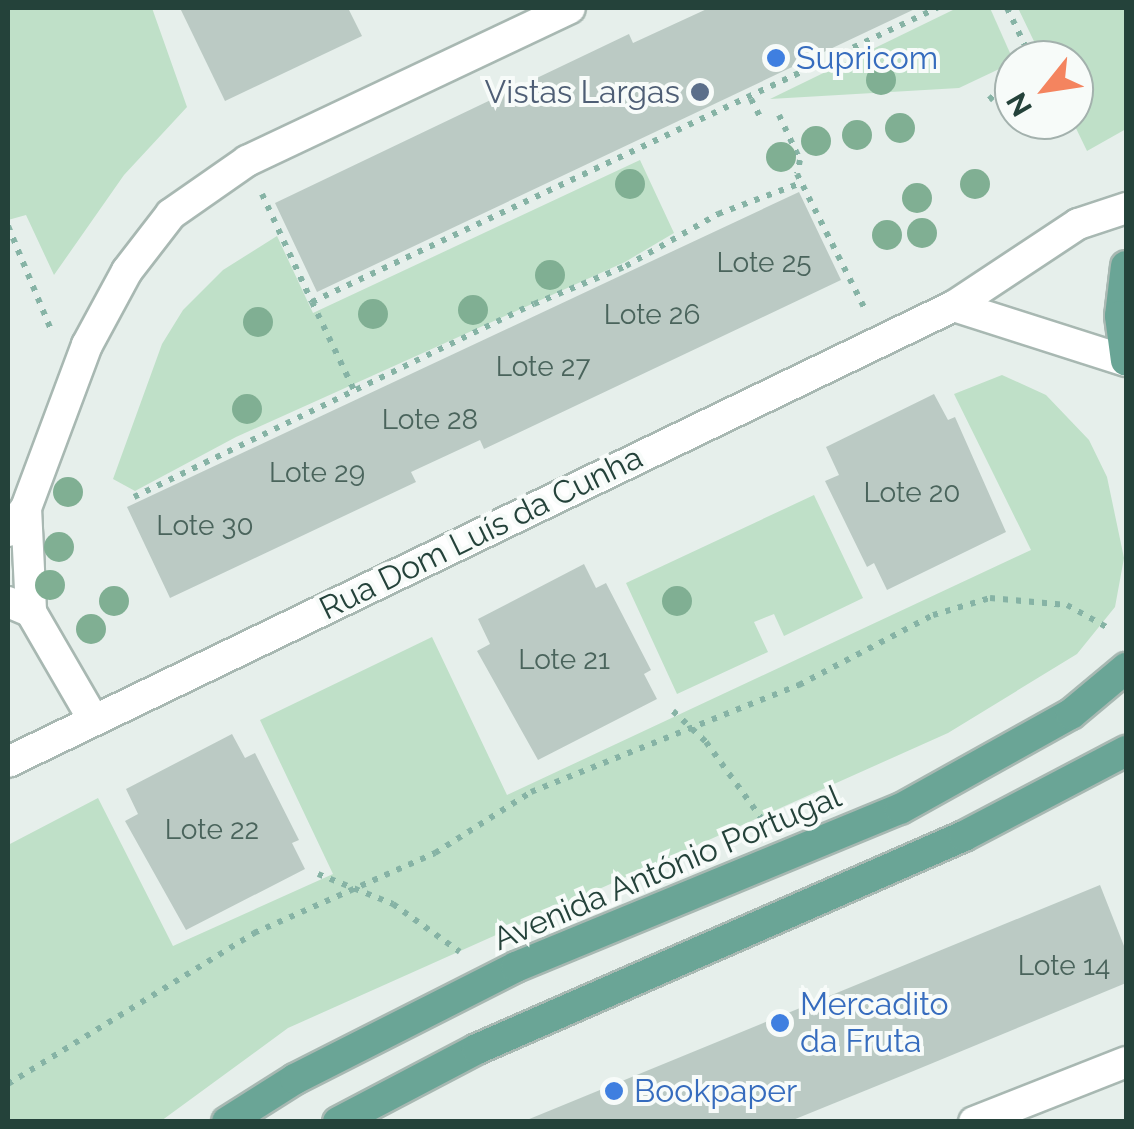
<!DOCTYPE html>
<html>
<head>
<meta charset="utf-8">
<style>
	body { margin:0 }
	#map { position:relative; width:1134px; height:1129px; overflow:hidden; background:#e6efeb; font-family:Raleway,sans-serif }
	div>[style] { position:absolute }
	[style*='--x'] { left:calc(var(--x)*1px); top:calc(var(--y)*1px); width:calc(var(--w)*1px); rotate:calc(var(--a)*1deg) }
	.green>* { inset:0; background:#bfe0c8 }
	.building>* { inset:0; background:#bbcac4 }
	.path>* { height:6px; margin-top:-3px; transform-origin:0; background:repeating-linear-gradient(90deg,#86b3a5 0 5px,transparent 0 13px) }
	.roads { filter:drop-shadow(2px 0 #a8b8b2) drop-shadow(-2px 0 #a8b8b2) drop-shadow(0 2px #a8b8b2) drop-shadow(0 -2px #a8b8b2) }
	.street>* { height:30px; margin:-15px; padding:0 15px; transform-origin:15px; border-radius:15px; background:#fff }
	.primary>* { height:30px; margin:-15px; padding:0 15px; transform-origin:15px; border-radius:15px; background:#6aa596 }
	.trees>* { width:30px; height:30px; margin:-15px; border-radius:50%; background:#80af93 }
	.dots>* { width:28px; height:28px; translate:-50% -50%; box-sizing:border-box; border:5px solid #f7fbf9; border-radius:50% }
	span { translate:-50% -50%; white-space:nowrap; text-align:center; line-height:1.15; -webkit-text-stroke:8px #f7fbf9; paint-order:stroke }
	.number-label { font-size:28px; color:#4a645c }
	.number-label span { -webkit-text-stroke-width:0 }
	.shop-label { font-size:32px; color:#366cbe }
	.left { translate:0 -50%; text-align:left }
	.service-label { font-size:32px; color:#4e5e75 }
	.right { translate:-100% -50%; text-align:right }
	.street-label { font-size:32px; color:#24423a }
	.frame { position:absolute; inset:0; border:10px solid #24423a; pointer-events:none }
	.north { position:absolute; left:994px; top:40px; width:100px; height:100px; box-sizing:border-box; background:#f7fbf9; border:2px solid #a3b1ad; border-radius:50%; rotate:240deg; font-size:28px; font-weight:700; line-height:40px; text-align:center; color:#24423a }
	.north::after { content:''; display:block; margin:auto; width:35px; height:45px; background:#f4845f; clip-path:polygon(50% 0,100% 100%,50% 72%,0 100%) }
</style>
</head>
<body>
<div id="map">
	<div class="green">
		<div style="clip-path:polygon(8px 8px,152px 8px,187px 107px,124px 175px,54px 275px,26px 215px,8px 220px)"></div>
		<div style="clip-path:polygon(957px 8px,990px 8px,1014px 62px,959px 88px,770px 99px)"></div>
		<div style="clip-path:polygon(1018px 8px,1126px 8px,1126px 129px,1087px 151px,1072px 120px,1074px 60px,1043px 60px)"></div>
		<div style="clip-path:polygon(640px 160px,674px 233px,625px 262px,236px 437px,135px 491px,113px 479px,162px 344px,183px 310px,223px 270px,277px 236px,313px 313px)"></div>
		<div style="clip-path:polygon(1002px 375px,1046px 395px,1089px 440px,1107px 477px,1124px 558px,1115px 607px,1077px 654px,948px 733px,288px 1028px,161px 1121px,8px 1121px,8px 845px,98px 798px,173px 946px,333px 874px,260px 720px,432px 637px,507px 795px,1031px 550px,954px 394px)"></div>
		<div style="clip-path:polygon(814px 495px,863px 598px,784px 636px,774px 614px,754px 622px,768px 652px,677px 694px,626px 583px)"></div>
	</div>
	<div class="building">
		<div style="clip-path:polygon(180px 8px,348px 8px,362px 36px,225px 101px)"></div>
		<div style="clip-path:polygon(709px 8px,917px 8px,317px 292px,275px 203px,629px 34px,633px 43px)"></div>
		<div style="clip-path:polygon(799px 192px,841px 280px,484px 449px,480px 440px,411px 472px,416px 482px,170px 598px,127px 507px)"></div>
		<div style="clip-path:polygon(934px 394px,948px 420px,955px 417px,1006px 532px,887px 590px,874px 563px,867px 567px,825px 481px,839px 475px,826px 447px)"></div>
		<div style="clip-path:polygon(584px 564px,596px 588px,606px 583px,651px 670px,644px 674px,657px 699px,538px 760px,477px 651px,490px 644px,478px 619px)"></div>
		<div style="clip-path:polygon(232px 734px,245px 758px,255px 753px,299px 840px,292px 843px,305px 869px,186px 930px,125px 821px,138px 814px,126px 789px)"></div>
		<div style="clip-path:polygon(1100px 885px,1126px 951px,1126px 983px,911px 1072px,788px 1122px,522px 1122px)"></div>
	</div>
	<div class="path">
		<div style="--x:1007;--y:8;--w:58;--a:64.3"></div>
		<div style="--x:751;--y:99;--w:20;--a:63"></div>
		<div style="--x:989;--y:100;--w:34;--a:-43"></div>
		<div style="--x:779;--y:115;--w:50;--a:65"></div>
		<div style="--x:800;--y:160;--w:14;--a:102"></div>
		<div style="--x:797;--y:174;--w:151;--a:63.3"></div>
		<div style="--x:262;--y:194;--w:119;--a:65.2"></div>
		<div style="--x:312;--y:302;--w:691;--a:-25.19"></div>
		<div style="--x:8;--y:226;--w:113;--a:67.5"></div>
		<div style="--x:312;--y:302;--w:100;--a:64.5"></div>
		<div style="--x:134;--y:497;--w:444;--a:-25.8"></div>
		<div style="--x:534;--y:304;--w:100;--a:-22.4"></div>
		<div style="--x:626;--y:266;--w:106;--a:-29.5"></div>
		<div style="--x:718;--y:214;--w:89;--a:-20.5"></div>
		<div style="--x:673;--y:711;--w:45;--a:43.2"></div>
		<div style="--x:706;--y:742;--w:104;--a:54"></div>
		<div style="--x:318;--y:874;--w:81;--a:21.8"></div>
		<div style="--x:393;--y:904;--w:82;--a:35.6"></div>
		<div style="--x:8;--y:1084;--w:289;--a:-31.5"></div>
		<div style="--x:254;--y:933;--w:198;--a:-23.8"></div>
		<div style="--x:435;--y:853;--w:114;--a:-32.4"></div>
		<div style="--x:531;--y:792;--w:289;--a:-21.8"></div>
		<div style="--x:799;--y:685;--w:151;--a:-27.6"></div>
		<div style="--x:933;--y:615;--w:59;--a:-16.6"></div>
		<div style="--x:990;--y:598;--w:77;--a:5.2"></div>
		<div style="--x:1067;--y:605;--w:49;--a:29.2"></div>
	</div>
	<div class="roads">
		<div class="street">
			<div style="--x:954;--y:306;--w:181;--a:17.7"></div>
			<div style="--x:26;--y:508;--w:104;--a:87.2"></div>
			<div style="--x:8;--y:531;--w:29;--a:-52"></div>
			<div style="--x:26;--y:508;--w:174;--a:-69.5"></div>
			<div style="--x:87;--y:345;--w:84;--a:-61.6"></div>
			<div style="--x:127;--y:271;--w:72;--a:-52.3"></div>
			<div style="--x:171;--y:214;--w:93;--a:-34.9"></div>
			<div style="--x:247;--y:161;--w:357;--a:-25.3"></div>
			<div style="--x:8;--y:602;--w:25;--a:23"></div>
			<div style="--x:31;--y:612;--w:124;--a:59.9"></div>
			<div style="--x:8;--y:762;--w:1050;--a:-25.74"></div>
			<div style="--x:954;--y:306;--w:149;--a:-33.5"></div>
			<div style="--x:1078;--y:224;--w:51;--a:-18.4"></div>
			<div style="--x:974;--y:1122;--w:163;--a:-21.5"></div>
		</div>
		<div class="primary">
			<div style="--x:1126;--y:266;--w:50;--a:96.8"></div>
			<div style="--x:1120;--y:316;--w:45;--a:82.4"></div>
			<div style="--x:227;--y:1122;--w:80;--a:-32.3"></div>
			<div style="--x:295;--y:1079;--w:248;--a:-26.9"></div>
			<div style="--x:516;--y:967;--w:415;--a:-22.4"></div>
			<div style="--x:900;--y:809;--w:196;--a:-29.1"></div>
			<div style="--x:1071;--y:714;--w:72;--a:-39.9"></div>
			<div style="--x:338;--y:1122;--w:157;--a:-27.7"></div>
			<div style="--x:477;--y:1049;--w:532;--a:-23.62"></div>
			<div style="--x:964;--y:836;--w:183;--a:-27.7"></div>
		</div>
	</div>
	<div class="trees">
		<div style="left:881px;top:80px"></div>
		<div style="left:900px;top:128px"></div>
		<div style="left:857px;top:135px"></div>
		<div style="left:816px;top:141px"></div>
		<div style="left:781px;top:157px"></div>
		<div style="left:630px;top:184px"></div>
		<div style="left:975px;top:184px"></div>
		<div style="left:917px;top:198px"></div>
		<div style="left:922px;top:233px"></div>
		<div style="left:887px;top:235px"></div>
		<div style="left:550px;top:275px"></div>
		<div style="left:473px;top:310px"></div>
		<div style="left:373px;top:314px"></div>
		<div style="left:258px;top:322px"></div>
		<div style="left:247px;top:409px"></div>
		<div style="left:68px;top:492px"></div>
		<div style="left:59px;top:547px"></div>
		<div style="left:50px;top:585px"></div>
		<div style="left:114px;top:601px"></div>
		<div style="left:677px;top:601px"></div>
		<div style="left:91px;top:629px"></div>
	</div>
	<div class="dots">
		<div style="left:776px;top:58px;background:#3f7fe0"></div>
		<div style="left:700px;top:92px;background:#5c6f8a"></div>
		<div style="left:780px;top:1023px;background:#3f7fe0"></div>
		<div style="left:614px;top:1091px;background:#3f7fe0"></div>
	</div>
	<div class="number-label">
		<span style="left:764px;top:263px">Lote 25</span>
		<span style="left:652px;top:315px">Lote 26</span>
		<span style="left:543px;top:367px">Lote 27</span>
		<span style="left:430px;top:420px">Lote 28</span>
		<span style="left:317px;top:473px">Lote 29</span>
		<span style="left:912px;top:493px">Lote 20</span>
		<span style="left:205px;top:526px">Lote 30</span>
		<span style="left:564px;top:660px">Lote 21</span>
		<span style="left:212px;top:830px">Lote 22</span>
		<span style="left:1064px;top:966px">Lote 14</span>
	</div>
	<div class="shop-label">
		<span class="left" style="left:796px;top:58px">Supricom</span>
		<span class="left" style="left:800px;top:1023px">Mercadito<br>da Fruta</span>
		<span class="left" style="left:634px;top:1091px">Bookpaper</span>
	</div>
	<div class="service-label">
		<span class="right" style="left:680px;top:92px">Vistas Largas</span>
	</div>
	<div class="street-label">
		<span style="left:481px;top:533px;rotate:-26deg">Rua Dom Luís da Cunha</span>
		<span style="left:667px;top:868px;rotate:-23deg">Avenida António Portugal</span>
	</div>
	<div class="frame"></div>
	<div class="north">N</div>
</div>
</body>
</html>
